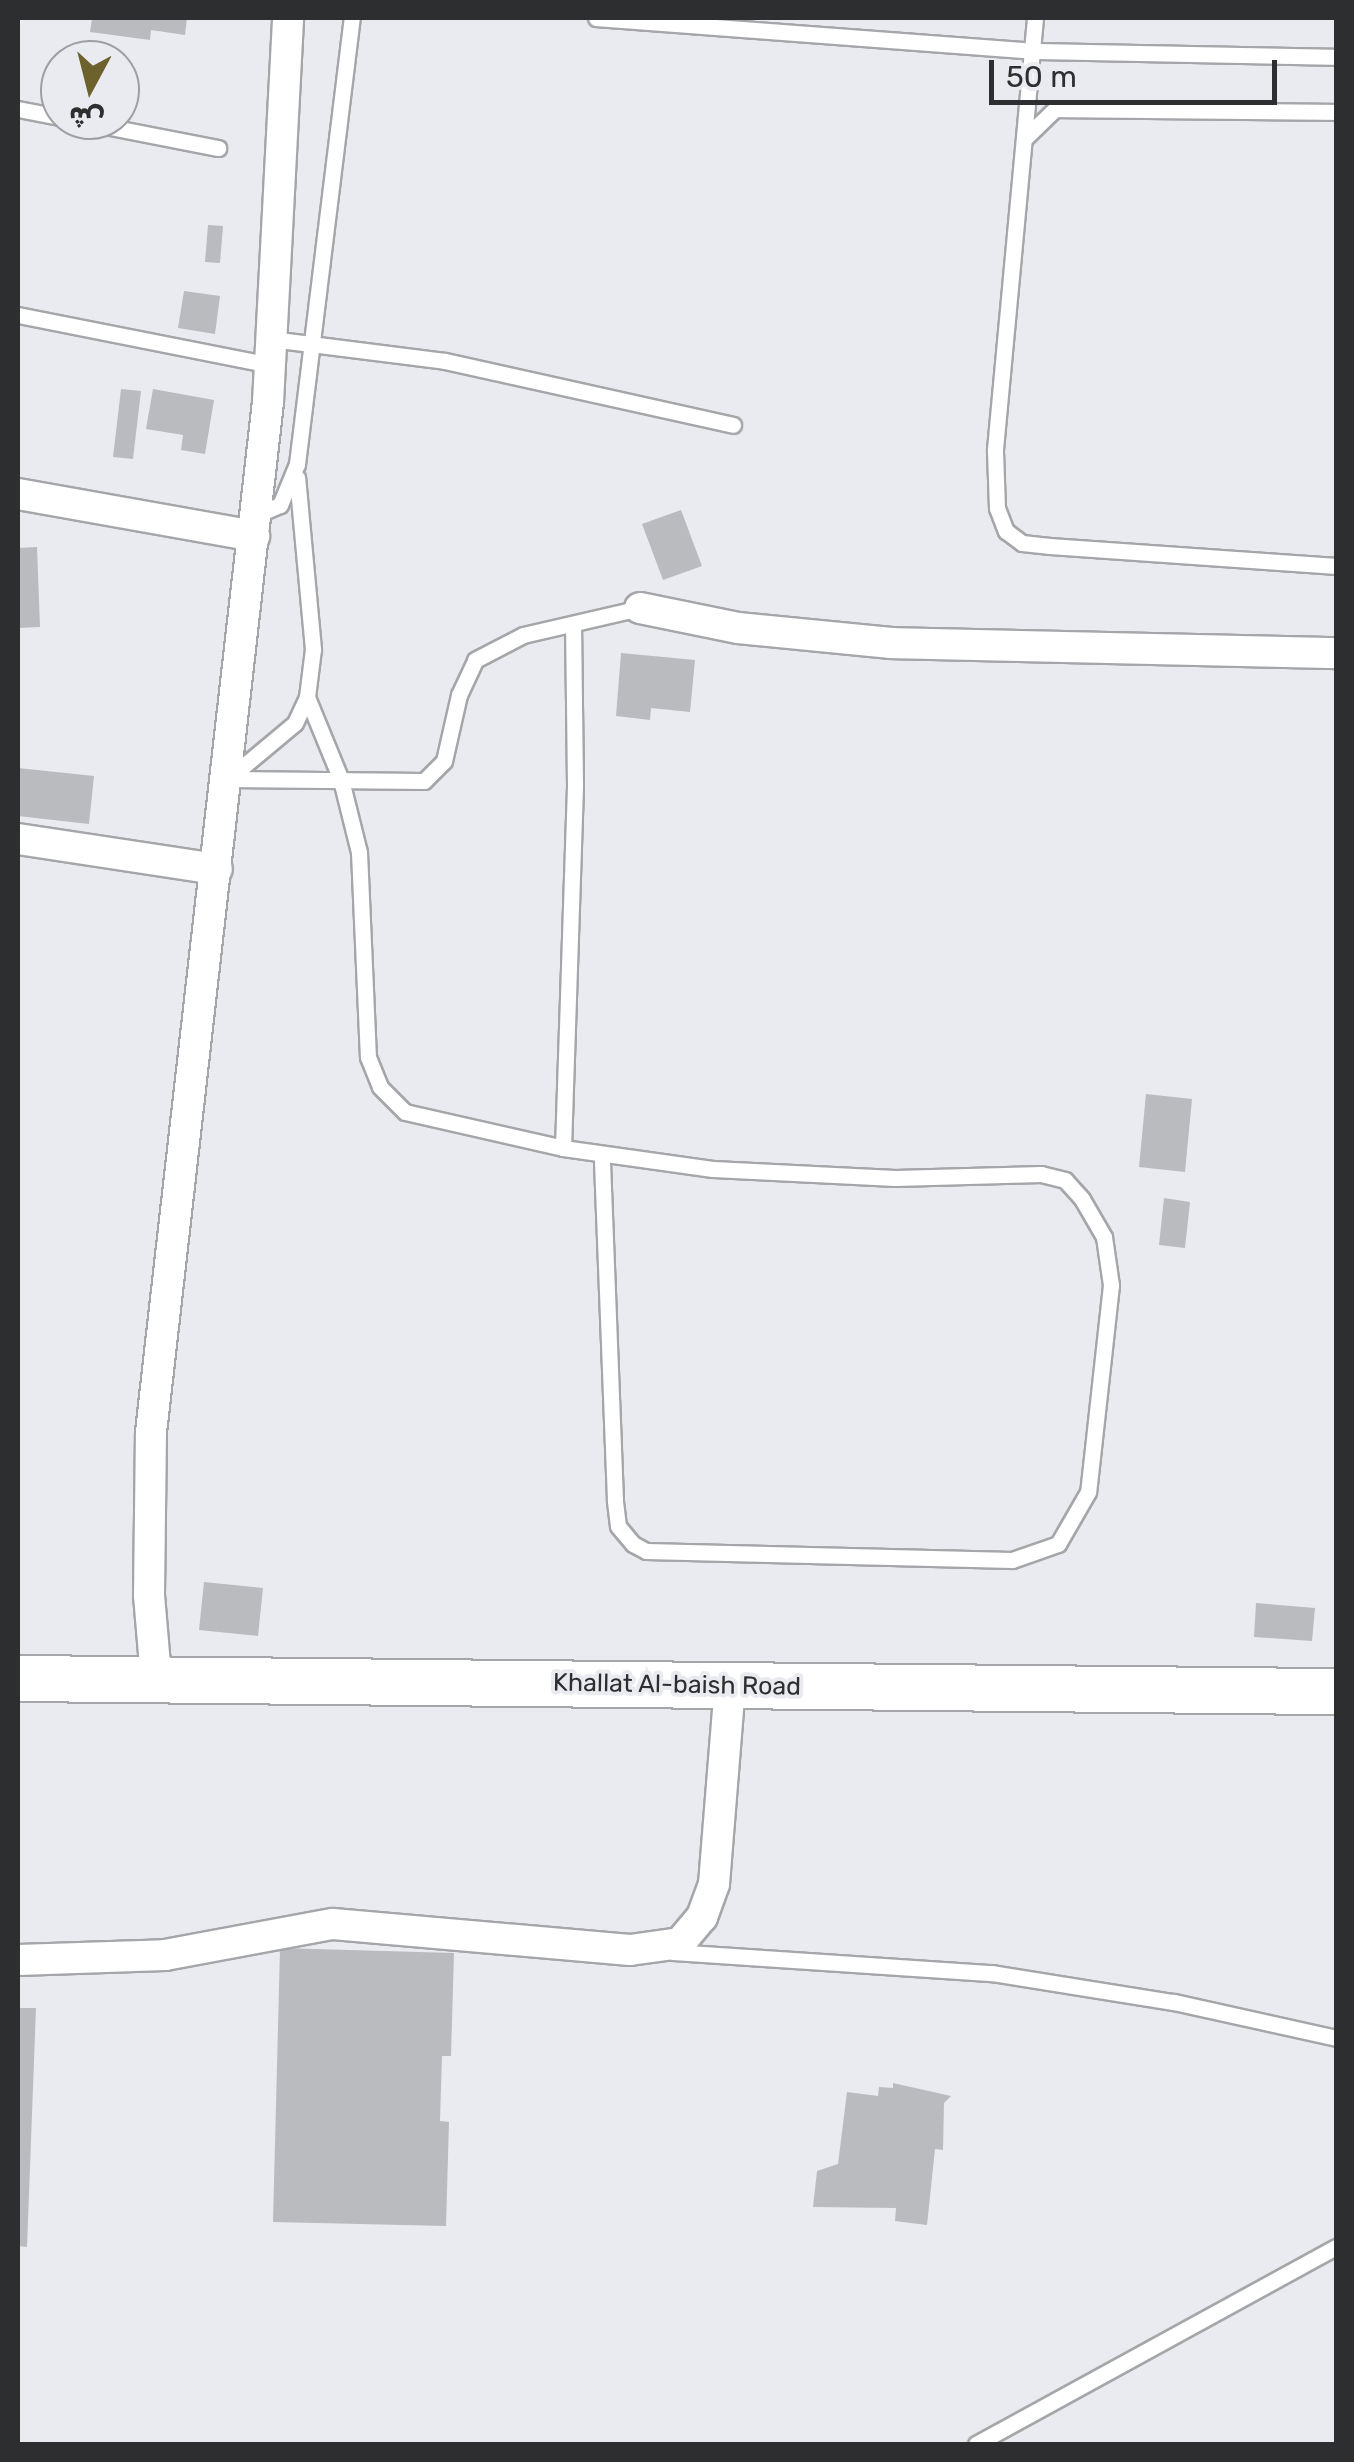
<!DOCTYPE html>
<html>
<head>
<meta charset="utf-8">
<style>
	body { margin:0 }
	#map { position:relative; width:1354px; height:2462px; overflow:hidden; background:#eaebf0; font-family:Rubik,Cairo,sans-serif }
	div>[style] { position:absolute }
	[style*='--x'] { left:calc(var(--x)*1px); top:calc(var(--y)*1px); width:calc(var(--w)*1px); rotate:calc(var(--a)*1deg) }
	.building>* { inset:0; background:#babbbf }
	.roads { filter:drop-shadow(2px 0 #a5a6aa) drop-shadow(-2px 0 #a5a6aa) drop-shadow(0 2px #a5a6aa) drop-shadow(0 -2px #a5a6aa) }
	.lane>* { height:15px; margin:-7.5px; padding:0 7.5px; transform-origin:7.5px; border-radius:7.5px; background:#fff }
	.street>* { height:30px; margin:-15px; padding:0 15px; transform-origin:15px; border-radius:15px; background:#fff }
	.secondary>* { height:45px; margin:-22.5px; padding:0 22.5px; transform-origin:22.5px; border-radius:22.5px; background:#fff }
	span { translate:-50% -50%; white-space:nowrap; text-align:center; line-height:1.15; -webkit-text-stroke:8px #eaebf0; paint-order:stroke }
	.street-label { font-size:25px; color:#2d2e2f }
	.frame { position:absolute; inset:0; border:20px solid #2d2e2f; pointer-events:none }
	.north { position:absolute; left:40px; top:40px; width:100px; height:100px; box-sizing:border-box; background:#eaebf0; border:2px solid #9e9fa3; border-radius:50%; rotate:187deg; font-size:28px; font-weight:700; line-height:40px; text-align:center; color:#2d2e2f }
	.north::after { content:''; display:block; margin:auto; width:35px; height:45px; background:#6d612e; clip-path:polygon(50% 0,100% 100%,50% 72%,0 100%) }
	.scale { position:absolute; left:989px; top:60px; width:288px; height:45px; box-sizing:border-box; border:5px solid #2d2e2f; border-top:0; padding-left:12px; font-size:30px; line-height:35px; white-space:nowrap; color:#2d2e2f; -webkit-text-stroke:8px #eaebf0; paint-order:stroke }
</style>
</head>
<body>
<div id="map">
	<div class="building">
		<div style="clip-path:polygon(92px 18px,187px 18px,185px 35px,151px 30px,150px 40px,90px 32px)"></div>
		<div style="clip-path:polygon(208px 225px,223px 226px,220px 263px,205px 262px)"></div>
		<div style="clip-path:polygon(184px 291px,220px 296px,215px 334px,178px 328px)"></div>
		<div style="clip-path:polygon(121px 389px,141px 391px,133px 459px,113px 457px)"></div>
		<div style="clip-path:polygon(153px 389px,214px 400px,205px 454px,181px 450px,183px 435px,146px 429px)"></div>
		<div style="clip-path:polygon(681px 510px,702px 566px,663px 580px,642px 524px)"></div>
		<div style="clip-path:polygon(37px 547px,40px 627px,18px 628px,18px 548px)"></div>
		<div style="clip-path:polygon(621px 653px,695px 660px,690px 712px,651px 708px,650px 720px,616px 716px)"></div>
		<div style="clip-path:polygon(18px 768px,94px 776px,89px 824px,18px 816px)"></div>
		<div style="clip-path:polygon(1146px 1094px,1192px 1099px,1185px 1172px,1139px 1167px)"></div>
		<div style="clip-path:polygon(1164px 1198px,1190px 1202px,1185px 1248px,1159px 1245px)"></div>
		<div style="clip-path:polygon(204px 1582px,263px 1588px,258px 1636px,199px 1630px)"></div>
		<div style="clip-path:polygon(1256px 1603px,1315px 1608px,1312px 1641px,1254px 1637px)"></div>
		<div style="clip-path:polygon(280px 1948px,454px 1953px,451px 2056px,442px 2056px,440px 2121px,449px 2122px,446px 2226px,273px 2222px)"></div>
		<div style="clip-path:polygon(18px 2008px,36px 2008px,27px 2247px,18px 2246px)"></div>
		<div style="clip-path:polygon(893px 2083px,951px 2096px,944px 2103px,943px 2150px,935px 2149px,927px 2225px,895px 2221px,896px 2208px,813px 2207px,817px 2171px,838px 2164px,847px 2092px,878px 2096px,879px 2087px,893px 2088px)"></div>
	</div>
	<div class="roads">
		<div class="lane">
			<div style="--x:596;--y:18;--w:437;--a:4.3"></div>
			<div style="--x:1032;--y:51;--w:304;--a:1.1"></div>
			<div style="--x:1035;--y:18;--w:435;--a:95.3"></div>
			<div style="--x:995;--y:451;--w:57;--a:88"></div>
			<div style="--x:997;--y:508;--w:25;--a:69"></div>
			<div style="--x:1006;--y:531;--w:20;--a:37"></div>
			<div style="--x:1022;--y:543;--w:28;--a:6"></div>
			<div style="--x:1050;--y:546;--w:287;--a:4"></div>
			<div style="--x:18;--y:109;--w:43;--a:10.8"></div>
			<div style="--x:74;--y:120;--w:147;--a:11"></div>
			<div style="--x:1024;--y:139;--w:43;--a:-44.1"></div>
			<div style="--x:1055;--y:109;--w:281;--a:0.6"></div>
			<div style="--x:18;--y:315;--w:257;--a:11.2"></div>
			<div style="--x:271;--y:339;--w:175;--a:7.2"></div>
			<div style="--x:445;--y:361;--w:295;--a:12.5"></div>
			<div style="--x:256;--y:515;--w:26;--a:-23"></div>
			<div style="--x:280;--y:505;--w:44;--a:-67.5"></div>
			<div style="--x:297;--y:464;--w:449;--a:-83"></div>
			<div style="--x:307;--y:697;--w:90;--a:67.7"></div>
			<div style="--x:341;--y:780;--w:74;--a:76"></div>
			<div style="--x:359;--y:852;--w:205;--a:87.5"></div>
			<div style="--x:368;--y:1057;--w:32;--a:68"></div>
			<div style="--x:380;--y:1087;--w:35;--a:45"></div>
			<div style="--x:405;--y:1112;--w:162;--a:12.8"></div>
			<div style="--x:563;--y:1148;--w:151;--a:8"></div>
			<div style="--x:713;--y:1169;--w:182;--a:2.8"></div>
			<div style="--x:895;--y:1178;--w:146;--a:-1.6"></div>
			<div style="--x:1041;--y:1174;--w:25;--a:14"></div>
			<div style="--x:1065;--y:1180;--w:25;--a:48"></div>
			<div style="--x:1082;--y:1199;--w:44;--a:59.9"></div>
			<div style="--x:1104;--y:1237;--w:49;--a:81.7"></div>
			<div style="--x:1111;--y:1285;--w:208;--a:96.3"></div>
			<div style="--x:1088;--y:1492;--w:60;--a:120"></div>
			<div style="--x:1058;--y:1544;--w:49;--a:160.8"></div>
			<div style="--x:1012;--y:1560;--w:366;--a:-178.6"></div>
			<div style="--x:646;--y:1551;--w:15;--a:-152"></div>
			<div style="--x:633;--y:1544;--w:23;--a:-130"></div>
			<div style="--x:618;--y:1526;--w:26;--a:-97"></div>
			<div style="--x:615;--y:1500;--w:346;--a:-92.2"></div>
			<div style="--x:227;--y:779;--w:197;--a:0.6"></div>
			<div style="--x:424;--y:781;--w:28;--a:-45"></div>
			<div style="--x:444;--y:761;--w:68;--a:-77.2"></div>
			<div style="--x:459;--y:695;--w:38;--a:-65"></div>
			<div style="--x:475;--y:660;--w:54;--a:-27.5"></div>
			<div style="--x:523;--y:635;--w:120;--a:-13"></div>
			<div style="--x:228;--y:779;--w:87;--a:-39.9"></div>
			<div style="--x:295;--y:723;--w:29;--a:-65"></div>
			<div style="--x:307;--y:697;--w:48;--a:-82.9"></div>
			<div style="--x:313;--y:649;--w:172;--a:-95.3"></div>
			<div style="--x:563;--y:1148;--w:363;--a:-88.1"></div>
			<div style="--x:575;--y:785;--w:161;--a:-90.7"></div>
			<div style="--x:673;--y:1952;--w:320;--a:3.8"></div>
			<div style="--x:992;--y:1973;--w:184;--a:9.1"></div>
			<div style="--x:1174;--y:2002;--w:166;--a:12.5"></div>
			<div style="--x:976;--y:2444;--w:410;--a:-28.7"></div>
		</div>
		<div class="street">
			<div style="--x:18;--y:494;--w:240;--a:10.1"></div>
			<div style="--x:640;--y:608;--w:100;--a:11.5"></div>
			<div style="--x:738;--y:628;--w:154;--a:5.6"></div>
			<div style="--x:891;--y:643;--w:445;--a:1.3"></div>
			<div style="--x:18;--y:839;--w:201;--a:8.6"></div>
			<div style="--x:156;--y:1677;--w:82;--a:-94.9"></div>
			<div style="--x:149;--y:1595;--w:163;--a:-89.3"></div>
			<div style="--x:151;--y:1432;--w:1037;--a:-83.52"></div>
			<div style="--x:268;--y:402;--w:385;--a:-87"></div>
			<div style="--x:18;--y:1960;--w:147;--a:-1.9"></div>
			<div style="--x:165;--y:1955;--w:171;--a:-10.5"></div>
			<div style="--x:333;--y:1924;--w:298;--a:5"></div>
			<div style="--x:630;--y:1950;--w:50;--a:-8"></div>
			<div style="--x:680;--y:1943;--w:34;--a:-50"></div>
			<div style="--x:702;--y:1917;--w:35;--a:-70"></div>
			<div style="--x:714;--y:1884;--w:198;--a:-85.4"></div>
		</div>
		<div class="secondary">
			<div style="--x:18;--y:1678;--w:1318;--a:0.57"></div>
		</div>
	</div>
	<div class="street-label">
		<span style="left:677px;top:1685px;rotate:1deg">Khallat Al-baish Road</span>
	</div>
	<div class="frame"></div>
	<div class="north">ش</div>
	<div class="scale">50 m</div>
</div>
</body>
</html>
